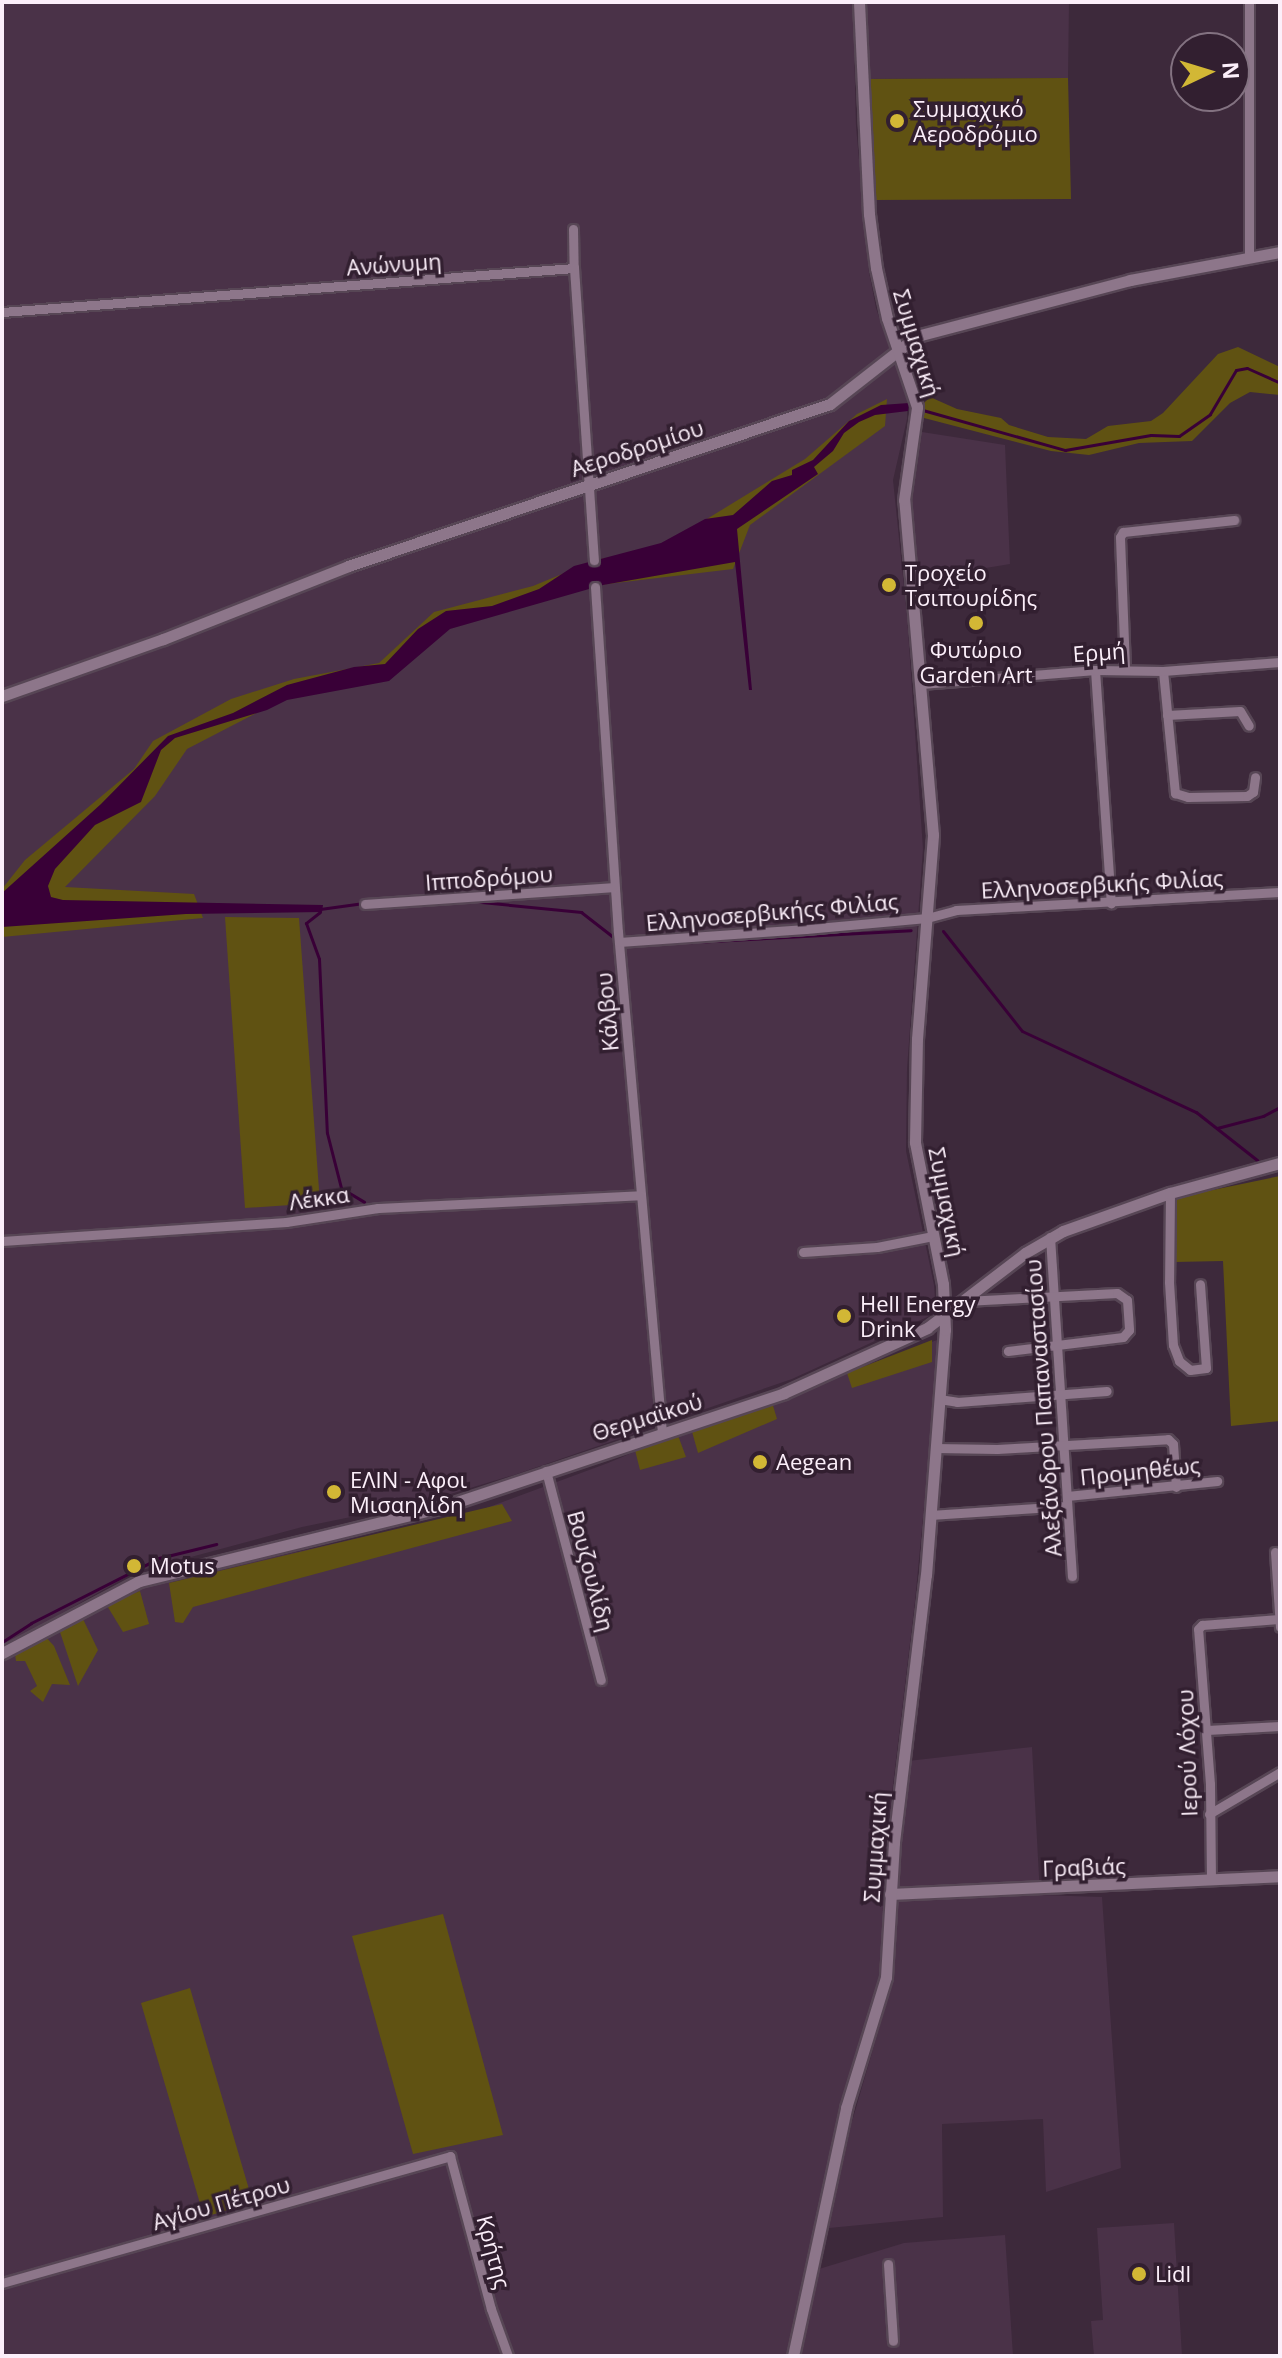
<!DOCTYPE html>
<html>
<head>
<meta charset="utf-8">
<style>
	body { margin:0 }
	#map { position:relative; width:1282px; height:2358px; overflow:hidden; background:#3d293b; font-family:"Open Sans",sans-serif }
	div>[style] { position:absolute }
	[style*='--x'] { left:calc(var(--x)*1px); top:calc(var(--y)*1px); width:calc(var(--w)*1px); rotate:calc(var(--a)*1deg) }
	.built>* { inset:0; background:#4a3248 }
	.green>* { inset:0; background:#605212 }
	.water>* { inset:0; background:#390037 }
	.stream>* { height:3px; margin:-1.5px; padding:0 1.5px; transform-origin:1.5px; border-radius:1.5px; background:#390037 }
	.roads { filter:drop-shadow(2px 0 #574655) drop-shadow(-2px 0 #574655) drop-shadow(0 2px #574655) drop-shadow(0 -2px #574655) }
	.minor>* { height:9px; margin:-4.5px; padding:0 4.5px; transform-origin:4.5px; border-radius:4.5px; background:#8d768a }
	.tertiary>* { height:11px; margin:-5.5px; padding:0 5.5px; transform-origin:5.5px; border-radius:5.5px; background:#8d768a }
	.dots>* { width:22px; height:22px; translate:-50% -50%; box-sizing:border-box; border:4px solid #321f30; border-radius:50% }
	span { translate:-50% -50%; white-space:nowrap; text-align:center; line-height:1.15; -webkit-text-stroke:7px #321f30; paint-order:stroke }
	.poi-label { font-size:22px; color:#fceffa }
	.left { translate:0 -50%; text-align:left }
	.street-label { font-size:22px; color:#fceffa }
	.frame { position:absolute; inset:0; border:4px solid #fceffa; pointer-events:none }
	.north { position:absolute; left:1170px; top:32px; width:80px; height:80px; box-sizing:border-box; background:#321f30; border:2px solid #837281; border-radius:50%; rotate:86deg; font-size:22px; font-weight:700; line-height:32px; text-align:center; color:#fceffa }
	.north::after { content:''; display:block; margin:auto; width:28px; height:36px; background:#d2b735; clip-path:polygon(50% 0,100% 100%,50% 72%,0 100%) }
</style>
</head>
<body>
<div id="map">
	<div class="built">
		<div style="clip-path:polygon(2px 2px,853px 2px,856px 126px,869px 272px,876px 308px,907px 400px,907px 419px,893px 480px,907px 616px,923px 849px,907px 1069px,906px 1151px,934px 1285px,936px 1313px,792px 1379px,517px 1474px,424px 1502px,302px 1527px,135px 1572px,2px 1647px)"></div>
		<div style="clip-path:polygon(866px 2px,1069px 2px,1068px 78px,868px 79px)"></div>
		<div style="clip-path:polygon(922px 432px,1005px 445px,1010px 564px,919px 579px,911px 509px)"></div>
		<div style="clip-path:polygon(940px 1339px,915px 1601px,886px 1843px,880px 1985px,789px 2356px,2px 2356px,2px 1662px,150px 1584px,473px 1513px,608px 1463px,691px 1428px)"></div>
		<div style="clip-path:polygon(1032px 1747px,1040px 1895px,1102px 1897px,1121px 2168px,1046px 2192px,1043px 2119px,942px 2124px,943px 2217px,829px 2228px,851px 2125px,890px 1991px,908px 1761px)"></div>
		<div style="clip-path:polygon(1174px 2223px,1182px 2356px,1094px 2356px,1091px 2321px,1103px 2320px,1097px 2228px)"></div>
		<div style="clip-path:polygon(1005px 2235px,1013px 2356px,797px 2356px,819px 2269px,904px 2243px)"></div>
	</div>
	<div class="green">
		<div style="clip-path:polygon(1068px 78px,1071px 199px,874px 200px,868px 79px)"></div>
		<div style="clip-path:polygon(1238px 347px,1280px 367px,1280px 395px,1250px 392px,1230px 403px,1192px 441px,1139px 443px,1089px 455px,1051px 451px,924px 418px,922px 405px,930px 397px,957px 409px,1001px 418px,1009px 425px,1048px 437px,1086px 439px,1108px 426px,1151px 421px,1163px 413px,1218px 354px)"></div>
		<div style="clip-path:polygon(887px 399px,885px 426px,750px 525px,733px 569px,599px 585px,447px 628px,380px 682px,293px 694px,187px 749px,155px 796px,65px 887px,194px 894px,203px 918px,2px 937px,2px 889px,25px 860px,134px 769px,153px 741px,231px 699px,294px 679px,379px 663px,434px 612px,533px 586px,596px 560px,661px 547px,805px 459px,857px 414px)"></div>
		<div style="clip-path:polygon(225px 917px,299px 918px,320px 1203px,245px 1208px)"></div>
		<div style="clip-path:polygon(1280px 1176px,1280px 1421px,1231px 1426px,1223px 1261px,1174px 1262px,1174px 1198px)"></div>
		<div style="clip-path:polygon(932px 1340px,932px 1362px,852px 1388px,847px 1373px)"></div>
		<div style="clip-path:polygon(771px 1399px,777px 1419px,698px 1453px,691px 1428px)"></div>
		<div style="clip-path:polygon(676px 1430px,686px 1457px,640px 1470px,634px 1446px)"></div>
		<div style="clip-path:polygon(502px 1504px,512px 1521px,193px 1607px,183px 1623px,175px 1622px,169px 1583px)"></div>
		<div style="clip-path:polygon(140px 1591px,149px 1624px,123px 1632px,106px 1604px)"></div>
		<div style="clip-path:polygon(82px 1617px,98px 1650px,78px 1686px,59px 1629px)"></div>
		<div style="clip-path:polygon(43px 1634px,54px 1646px,70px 1685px,52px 1684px,43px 1702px,30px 1691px,37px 1686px,25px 1661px,16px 1661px,15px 1654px)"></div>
		<div style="clip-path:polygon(443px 1914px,503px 2135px,413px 2154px,352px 1936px)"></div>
		<div style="clip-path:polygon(190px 1988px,253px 2203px,204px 2217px,141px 2003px)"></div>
	</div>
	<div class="water">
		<div style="clip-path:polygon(909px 403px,908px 411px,875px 415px,859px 422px,844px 433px,833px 451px,814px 467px,818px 474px,737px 529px,752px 690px,749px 690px,735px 562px,603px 585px,450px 629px,389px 681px,287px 700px,267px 710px,175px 738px,161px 750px,141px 802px,95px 825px,55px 869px,48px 886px,51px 897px,63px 900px,323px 905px,322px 912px,186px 914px,2px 927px,2px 893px,101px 804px,168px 736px,233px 713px,287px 685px,354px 667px,385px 664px,418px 629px,446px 611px,492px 606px,539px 589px,574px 566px,661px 543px,705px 519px,733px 515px,772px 481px,792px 475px,792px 470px,813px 460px,849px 421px,881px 405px)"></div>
	</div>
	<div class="stream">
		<div style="--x:919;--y:409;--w:152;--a:15.7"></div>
		<div style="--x:1065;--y:450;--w:87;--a:-9.9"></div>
		<div style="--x:1151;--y:435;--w:28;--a:2"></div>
		<div style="--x:1179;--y:436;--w:38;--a:-35"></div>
		<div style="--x:1210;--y:414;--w:51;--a:-59.4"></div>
		<div style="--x:1236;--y:370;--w:11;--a:-10"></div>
		<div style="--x:1247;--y:368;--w:36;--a:24"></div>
		<div style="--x:471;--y:901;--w:111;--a:5.7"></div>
		<div style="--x:581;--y:912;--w:46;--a:37.9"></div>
		<div style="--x:320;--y:909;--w:44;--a:-7.8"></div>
		<div style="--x:320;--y:912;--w:18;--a:142"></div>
		<div style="--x:306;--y:923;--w:38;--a:70"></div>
		<div style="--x:319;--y:959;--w:174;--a:87.4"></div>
		<div style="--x:327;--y:1133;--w:57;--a:75.7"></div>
		<div style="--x:341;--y:1188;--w:27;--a:31"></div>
		<div style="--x:943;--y:931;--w:127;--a:51.7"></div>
		<div style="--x:1022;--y:1031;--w:192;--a:25"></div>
		<div style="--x:1196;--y:1112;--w:78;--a:38.2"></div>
		<div style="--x:655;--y:944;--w:256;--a:-3.1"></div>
		<div style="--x:1217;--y:1128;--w:48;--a:-14.6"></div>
		<div style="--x:1263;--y:1116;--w:19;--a:-28"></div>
		<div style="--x:2;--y:1642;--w:35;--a:-33"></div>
		<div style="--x:31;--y:1623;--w:144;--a:-26.9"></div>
		<div style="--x:159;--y:1558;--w:59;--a:-13.8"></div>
	</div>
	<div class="roads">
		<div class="minor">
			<div style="--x:1249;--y:2;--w:254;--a:90"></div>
			<div style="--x:573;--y:229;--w:39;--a:89"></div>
			<div style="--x:2;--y:312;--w:574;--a:-4.4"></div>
			<div style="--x:574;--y:268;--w:293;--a:86.1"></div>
			<div style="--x:595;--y:587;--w:346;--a:86.2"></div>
			<div style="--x:618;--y:932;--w:503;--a:84.98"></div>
			<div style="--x:1125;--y:668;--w:131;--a:-92.2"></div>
			<div style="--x:1120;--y:537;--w:6;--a:-59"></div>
			<div style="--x:1123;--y:532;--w:112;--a:-6.2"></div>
			<div style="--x:1095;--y:670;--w:234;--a:86.1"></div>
			<div style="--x:1163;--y:671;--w:123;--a:84.4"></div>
			<div style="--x:1175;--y:793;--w:14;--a:17"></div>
			<div style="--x:1188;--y:797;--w:59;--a:-1"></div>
			<div style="--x:1247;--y:796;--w:7;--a:-34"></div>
			<div style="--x:1253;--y:792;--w:15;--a:-82"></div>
			<div style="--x:921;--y:684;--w:175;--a:-4.6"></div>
			<div style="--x:1095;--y:670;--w:68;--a:0.8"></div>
			<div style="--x:1163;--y:671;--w:117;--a:-4.4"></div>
			<div style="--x:1167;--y:715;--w:73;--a:-3.1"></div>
			<div style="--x:1240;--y:711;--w:17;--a:59"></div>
			<div style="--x:365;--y:904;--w:250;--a:-3.9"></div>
			<div style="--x:619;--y:942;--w:187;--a:-4"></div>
			<div style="--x:806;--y:929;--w:121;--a:-5.2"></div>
			<div style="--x:927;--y:918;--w:30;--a:-15"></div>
			<div style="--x:956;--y:910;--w:324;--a:-3.2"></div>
			<div style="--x:1170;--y:1193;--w:89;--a:90.6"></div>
			<div style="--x:1169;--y:1282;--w:63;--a:86.4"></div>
			<div style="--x:1173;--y:1345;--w:17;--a:69"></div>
			<div style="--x:1179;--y:1361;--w:14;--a:39"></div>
			<div style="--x:1190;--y:1370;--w:16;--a:-7"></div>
			<div style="--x:1206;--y:1368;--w:84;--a:-94.1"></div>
			<div style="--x:1050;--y:1237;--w:340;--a:86.3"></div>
			<div style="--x:2;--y:1241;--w:285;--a:-3.8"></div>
			<div style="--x:286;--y:1222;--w:93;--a:-8.7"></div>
			<div style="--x:378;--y:1208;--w:263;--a:-2.8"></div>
			<div style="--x:803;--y:1252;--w:74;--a:-3.9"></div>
			<div style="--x:877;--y:1247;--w:57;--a:-11.1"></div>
			<div style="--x:965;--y:1301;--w:152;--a:-3"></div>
			<div style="--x:1117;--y:1293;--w:12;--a:35"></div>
			<div style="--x:1127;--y:1300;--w:30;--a:86"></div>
			<div style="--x:1129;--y:1330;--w:9;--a:131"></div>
			<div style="--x:1123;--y:1337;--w:116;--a:173.1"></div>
			<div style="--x:939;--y:1399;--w:18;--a:9"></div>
			<div style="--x:957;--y:1402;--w:150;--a:-4.2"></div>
			<div style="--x:936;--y:1448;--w:61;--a:0.9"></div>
			<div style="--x:997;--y:1449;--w:171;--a:-3.3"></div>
			<div style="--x:1168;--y:1439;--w:7;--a:45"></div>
			<div style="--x:1173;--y:1444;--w:43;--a:86"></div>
			<div style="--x:546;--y:1471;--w:216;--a:75.3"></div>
			<div style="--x:1067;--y:1496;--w:151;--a:-5.7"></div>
			<div style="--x:930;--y:1515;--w:137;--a:-3.8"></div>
			<div style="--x:1275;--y:1552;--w:75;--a:86.2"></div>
			<div style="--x:1207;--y:1730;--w:73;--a:-3.1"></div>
			<div style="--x:1209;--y:1814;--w:82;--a:-30.6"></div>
			<div style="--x:1211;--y:1880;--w:96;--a:-90.6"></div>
			<div style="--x:1210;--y:1784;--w:155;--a:-94.4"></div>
			<div style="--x:1198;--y:1629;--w:6;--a:-45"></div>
			<div style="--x:1202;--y:1625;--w:77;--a:-4.5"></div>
			<div style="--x:888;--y:2264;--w:77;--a:86.3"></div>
			<div style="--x:2;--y:2283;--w:466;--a:-15.8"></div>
			<div style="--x:450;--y:2156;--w:158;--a:75"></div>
			<div style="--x:491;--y:2309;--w:50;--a:70.1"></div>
		</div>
		<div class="tertiary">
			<div style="--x:2;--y:696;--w:171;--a:-19.5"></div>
			<div style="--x:163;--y:639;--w:199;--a:-21.5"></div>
			<div style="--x:348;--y:566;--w:508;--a:-18.58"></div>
			<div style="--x:830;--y:404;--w:110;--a:-38"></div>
			<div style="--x:917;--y:336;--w:220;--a:-14.7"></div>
			<div style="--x:1130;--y:280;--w:153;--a:-10.6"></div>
			<div style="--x:2;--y:1653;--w:155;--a:-27.7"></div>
			<div style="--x:139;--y:1581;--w:312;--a:-13.7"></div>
			<div style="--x:442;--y:1507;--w:360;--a:-18.4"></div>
			<div style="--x:784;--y:1393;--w:157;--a:-24.4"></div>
			<div style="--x:927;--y:1328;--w:123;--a:-37.4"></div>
			<div style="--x:1025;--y:1253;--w:44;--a:-30.1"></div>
			<div style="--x:1063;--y:1231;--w:114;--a:-19.6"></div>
			<div style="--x:1170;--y:1193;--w:114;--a:-15.3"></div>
			<div style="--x:890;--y:1894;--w:390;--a:-2.6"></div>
			<div style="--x:793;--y:2356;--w:254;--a:-77.9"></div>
			<div style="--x:846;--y:2108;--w:137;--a:-73"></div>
			<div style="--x:886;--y:1977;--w:135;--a:-86.6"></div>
			<div style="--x:894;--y:1842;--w:269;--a:-83.2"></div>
			<div style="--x:926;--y:1575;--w:246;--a:-85.6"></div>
			<div style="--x:945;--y:1330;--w:46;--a:-92.5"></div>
			<div style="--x:943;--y:1284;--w:145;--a:-101.2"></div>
			<div style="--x:915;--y:1142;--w:103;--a:-88.9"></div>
			<div style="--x:917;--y:1039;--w:205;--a:-85.5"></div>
			<div style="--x:933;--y:835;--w:336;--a:-94.9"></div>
			<div style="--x:904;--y:500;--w:94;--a:-82"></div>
			<div style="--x:917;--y:407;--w:94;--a:-108.6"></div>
			<div style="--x:887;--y:318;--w:51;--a:-102.4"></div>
			<div style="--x:876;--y:268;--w:54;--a:-97.4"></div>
			<div style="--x:869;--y:214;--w:212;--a:-92.7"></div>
		</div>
	</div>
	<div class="dots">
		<div style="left:897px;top:121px;background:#d2b735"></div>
		<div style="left:889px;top:585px;background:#d2b735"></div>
		<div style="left:976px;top:623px;background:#d2b735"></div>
		<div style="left:844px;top:1316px;background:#d2b735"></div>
		<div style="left:760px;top:1462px;background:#d2b735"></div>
		<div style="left:334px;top:1492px;background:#d2b735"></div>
		<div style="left:134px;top:1566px;background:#d2b735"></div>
		<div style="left:1139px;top:2274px;background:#d2b735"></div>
	</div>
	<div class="poi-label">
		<span class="left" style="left:913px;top:121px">Συμμαχικό<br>Αεροδρόμιο</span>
		<span class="left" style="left:905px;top:585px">Τροχείο<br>Τσιπουρίδης</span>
		<span style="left:976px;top:662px">Φυτώριο<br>Garden Art</span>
		<span class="left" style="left:860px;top:1316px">Hell Energy<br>Drink</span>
		<span class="left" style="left:776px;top:1462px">Aegean</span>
		<span class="left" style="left:350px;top:1492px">ΕΛΙΝ - Αφοι<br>Μισαηλίδη</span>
		<span class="left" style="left:150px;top:1566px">Motus</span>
		<span class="left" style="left:1155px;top:2274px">Lidl</span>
	</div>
	<div class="street-label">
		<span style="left:394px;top:264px;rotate:-4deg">Ανώνυμη</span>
		<span style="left:917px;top:343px;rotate:73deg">Συμμαχική</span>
		<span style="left:637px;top:448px;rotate:-18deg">Αεροδρομίου</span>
		<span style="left:1099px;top:652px;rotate:-4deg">Ερμή</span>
		<span style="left:489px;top:878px;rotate:-4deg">Ιπποδρόμου</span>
		<span style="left:1102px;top:884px;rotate:-3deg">Ελληνοσερβικής Φιλίας</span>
		<span style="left:772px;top:912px;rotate:-5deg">Ελληνοσερβικήςς Φιλίας</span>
		<span style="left:607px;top:1012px;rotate:-95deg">Κάλβου</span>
		<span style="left:319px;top:1198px;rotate:-8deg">Λέκκα</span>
		<span style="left:947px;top:1202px;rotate:79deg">Συμμαχική</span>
		<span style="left:1043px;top:1408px;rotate:-94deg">Αλεξάνδρου Παπαναστασίου</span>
		<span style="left:647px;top:1417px;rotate:-17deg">Θερμαϊκού</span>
		<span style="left:1140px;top:1471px;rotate:-6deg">Προμηθέως</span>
		<span style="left:591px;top:1571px;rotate:75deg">Βουζουλίδη</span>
		<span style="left:1187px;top:1753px;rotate:-92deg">Ιερού Λόχου</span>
		<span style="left:875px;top:1847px;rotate:-86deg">Συμμαχική</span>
		<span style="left:1084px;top:1867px;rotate:-2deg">Γραβιάς</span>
		<span style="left:221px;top:2203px;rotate:-16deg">Αγίου Πέτρου</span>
		<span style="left:494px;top:2252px;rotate:75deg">Κρήτης</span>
	</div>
	<div class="frame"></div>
	<div class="north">N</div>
</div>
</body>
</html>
